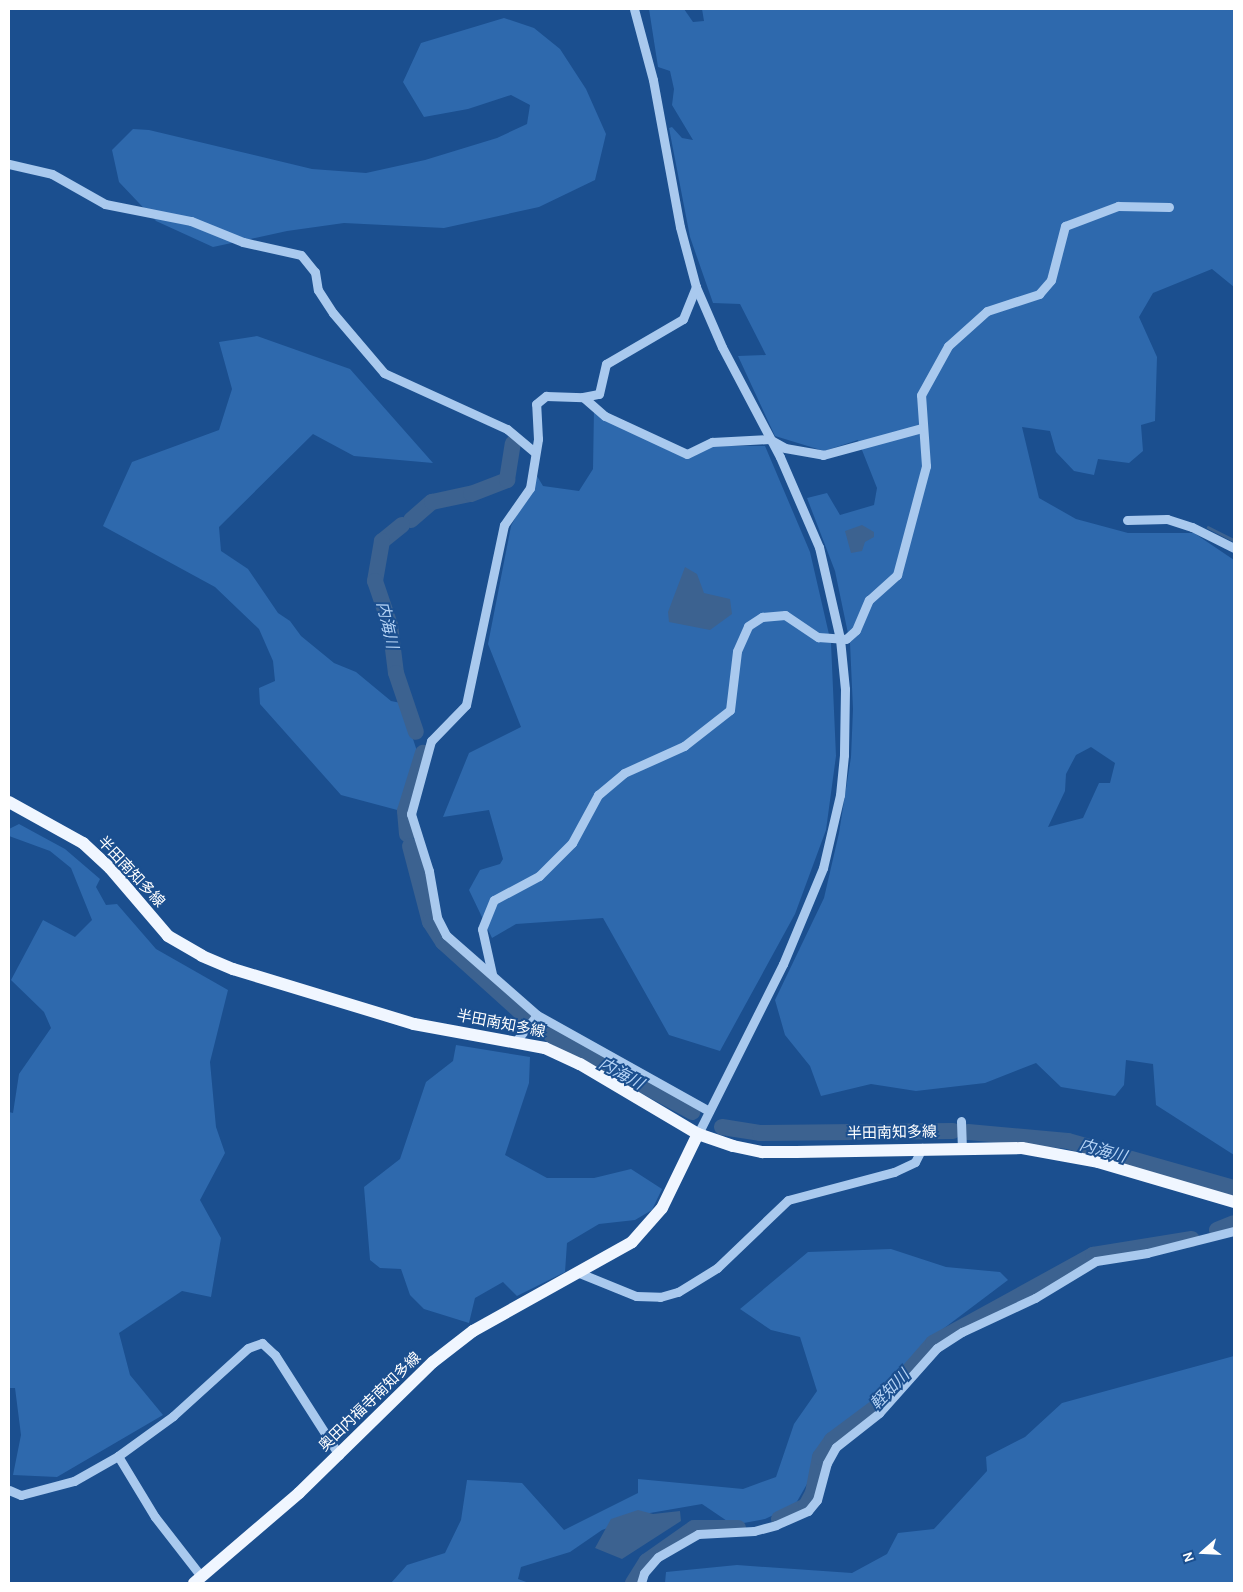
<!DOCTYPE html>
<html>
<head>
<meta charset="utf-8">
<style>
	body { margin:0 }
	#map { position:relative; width:1243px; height:1592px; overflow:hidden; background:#1b4f8f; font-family:Karla,"Noto Sans JP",sans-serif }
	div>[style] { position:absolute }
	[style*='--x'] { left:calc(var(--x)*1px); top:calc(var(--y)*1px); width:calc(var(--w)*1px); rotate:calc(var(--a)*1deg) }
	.green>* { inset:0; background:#2e69ad }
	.water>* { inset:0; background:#3c6290 }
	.stream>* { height:2.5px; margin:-1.25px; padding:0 1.25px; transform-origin:1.25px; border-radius:1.25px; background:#3c6290 }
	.river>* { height:16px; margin:-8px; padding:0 8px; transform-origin:8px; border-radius:8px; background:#3c6290 }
	.minor>* { height:9px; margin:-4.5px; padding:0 4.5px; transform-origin:4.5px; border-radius:4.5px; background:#a9c9ee }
	.major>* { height:12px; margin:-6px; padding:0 6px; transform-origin:6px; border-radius:6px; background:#f0f6ff }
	span { translate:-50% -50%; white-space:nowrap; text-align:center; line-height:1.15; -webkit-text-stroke:4px #1b4f8f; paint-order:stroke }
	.street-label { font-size:15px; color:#fff }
	.water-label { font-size:16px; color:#b5d3f5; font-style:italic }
	.frame { position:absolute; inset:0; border:10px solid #fff; pointer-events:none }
	.north { position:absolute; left:1178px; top:1527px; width:50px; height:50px; -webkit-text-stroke:4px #1b4f8f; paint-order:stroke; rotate:251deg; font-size:14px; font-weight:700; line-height:20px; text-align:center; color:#fff }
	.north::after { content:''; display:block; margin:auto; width:18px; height:22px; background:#fff; clip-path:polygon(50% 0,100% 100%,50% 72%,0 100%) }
</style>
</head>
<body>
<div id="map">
	<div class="green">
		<div style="clip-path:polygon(evenodd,649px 9px,684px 9px,693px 22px,704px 21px,702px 9px,1234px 9px,1234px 287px,1212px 269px,1153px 293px,1139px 317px,1157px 357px,1155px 421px,1141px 425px,1143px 451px,1129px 463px,1098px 459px,1094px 475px,1074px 471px,1056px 452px,1050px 431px,1022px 427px,1039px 498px,1076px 519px,1128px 533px,1194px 533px,1234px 560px,1234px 1155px,1156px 1105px,1153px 1064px,1126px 1060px,1124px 1085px,1115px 1096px,1061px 1087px,1036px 1063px,985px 1083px,916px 1091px,871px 1084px,821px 1096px,810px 1066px,785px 1035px,775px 1000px,824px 898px,839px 833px,851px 757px,853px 709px,850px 643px,835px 571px,807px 498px,827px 493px,840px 515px,874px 505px,877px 488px,858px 440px,824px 451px,775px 436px,738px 356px,766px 355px,740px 304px,713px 303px,690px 237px,669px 128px,672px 127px,682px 138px,693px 140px,672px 105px,674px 89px,670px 71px,658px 67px,649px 9px,1091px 747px,1115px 763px,1110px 783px,1099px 783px,1083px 818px,1048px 827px,1065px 791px,1066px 774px,1076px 755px,1091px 747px)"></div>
		<div style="clip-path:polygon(504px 18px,534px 28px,560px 49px,586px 89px,606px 134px,595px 180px,539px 207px,444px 228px,344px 223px,287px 231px,213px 247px,156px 221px,119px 182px,112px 150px,133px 129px,149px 130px,312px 169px,366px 173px,425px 160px,497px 138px,527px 124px,530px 105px,511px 95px,468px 109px,424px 117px,403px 82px,421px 43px)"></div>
		<div style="clip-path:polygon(257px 336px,350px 369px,433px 463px,354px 456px,313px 434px,219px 527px,221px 551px,248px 569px,278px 613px,290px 621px,301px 636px,334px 663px,356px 672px,391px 701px,401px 703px,418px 754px,401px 811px,341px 795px,260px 704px,259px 688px,275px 681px,273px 661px,259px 629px,215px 587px,103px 526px,132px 462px,219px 430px,232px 389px,219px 342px)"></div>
		<div style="clip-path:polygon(594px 408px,687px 457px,713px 446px,765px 446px,810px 552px,831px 643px,836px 756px,826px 830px,795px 914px,720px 1051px,669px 1035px,603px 918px,516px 924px,492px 938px,469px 890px,480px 870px,500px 864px,503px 859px,489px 810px,443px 817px,469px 753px,521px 727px,488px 644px,511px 526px,537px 476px,543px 486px,579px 491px,593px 469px)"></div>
		<div style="clip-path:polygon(19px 824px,65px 849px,100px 879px,96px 887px,106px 905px,117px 904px,156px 949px,228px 990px,210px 1062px,216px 1127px,225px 1153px,200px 1200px,221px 1238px,211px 1297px,182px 1291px,119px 1333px,130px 1375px,163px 1415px,57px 1477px,13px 1475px,21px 1435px,15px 1388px,9px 1388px,9px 1112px,13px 1113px,19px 1074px,51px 1028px,44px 1012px,11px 980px,43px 920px,75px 937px,92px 920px,71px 868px,50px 851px,9px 836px,9px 829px)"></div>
		<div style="clip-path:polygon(456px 1045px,530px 1057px,529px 1083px,505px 1155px,547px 1178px,594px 1178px,631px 1169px,662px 1189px,652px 1210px,635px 1220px,599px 1224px,567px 1243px,565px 1272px,517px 1296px,503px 1282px,475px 1298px,469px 1323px,424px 1309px,410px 1295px,401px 1269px,380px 1268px,370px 1260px,364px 1187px,400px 1159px,426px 1082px,453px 1061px)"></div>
		<div style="clip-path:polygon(891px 1249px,946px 1267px,1000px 1272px,1008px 1280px,931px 1338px,882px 1393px,829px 1437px,817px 1454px,811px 1477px,795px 1505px,765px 1519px,733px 1525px,702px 1504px,650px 1513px,602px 1530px,570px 1552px,521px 1567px,518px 1579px,529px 1583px,391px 1583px,407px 1565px,445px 1553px,461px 1520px,467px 1480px,522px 1483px,564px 1530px,638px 1493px,638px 1479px,743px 1489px,776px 1477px,794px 1424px,817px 1391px,800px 1337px,771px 1330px,740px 1309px,808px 1252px)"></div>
		<div style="clip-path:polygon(1234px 1356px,1234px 1583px,665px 1583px,666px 1572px,737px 1565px,852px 1573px,887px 1554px,898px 1533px,934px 1529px,987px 1471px,986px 1457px,1025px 1437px,1062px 1403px)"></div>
	</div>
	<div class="water">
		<div style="clip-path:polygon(862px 525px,874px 532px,874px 537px,865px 542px,862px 551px,851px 553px,845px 531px)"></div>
		<div style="clip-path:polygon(685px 567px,697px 574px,704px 593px,730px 599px,732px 614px,710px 630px,669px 622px,668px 612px)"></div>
		<div style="clip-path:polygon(638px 1510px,653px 1514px,680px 1511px,681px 1521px,622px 1559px,595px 1548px,611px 1519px)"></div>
	</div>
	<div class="stream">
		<div style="--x:1208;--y:527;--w:29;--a:27"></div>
	</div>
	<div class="river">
		<div style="--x:411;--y:520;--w:28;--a:-41"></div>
		<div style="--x:432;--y:502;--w:40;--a:-12"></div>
		<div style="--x:471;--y:494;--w:39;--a:-21"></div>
		<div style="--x:507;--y:480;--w:37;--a:-81"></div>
		<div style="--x:402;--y:525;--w:26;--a:141"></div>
		<div style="--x:382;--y:541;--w:41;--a:99.9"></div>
		<div style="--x:375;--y:581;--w:46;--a:71.2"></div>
		<div style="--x:390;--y:625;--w:48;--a:82.9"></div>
		<div style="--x:396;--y:673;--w:62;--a:71.3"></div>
		<div style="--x:407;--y:834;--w:23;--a:-95"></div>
		<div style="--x:405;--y:811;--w:61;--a:-72.8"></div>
		<div style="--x:410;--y:846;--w:79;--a:75.3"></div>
		<div style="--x:430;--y:922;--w:24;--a:57"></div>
		<div style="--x:443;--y:942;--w:112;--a:42.1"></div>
		<div style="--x:551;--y:1035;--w:161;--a:28.6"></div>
		<div style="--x:722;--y:1127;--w:38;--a:9"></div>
		<div style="--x:760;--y:1133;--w:193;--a:-0.6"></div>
		<div style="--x:968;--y:1132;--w:100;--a:5.1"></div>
		<div style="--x:1068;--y:1141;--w:173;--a:15.8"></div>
		<div style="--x:1217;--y:1230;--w:18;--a:-22"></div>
		<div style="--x:779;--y:1519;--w:30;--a:-26"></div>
		<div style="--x:806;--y:1506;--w:15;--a:-62"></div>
		<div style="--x:813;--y:1493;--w:37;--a:-79"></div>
		<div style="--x:820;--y:1457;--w:21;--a:-55"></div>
		<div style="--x:832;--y:1440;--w:59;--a:-36.7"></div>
		<div style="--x:879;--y:1405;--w:82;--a:-48.9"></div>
		<div style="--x:933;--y:1343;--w:183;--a:-28.8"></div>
		<div style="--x:1093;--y:1255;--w:100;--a:-9.2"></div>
		<div style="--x:633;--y:1583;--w:26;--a:-58"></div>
		<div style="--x:647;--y:1561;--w:57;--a:-35.1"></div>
		<div style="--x:694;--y:1528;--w:44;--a:0"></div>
	</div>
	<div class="minor">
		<div style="--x:634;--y:9;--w:73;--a:75"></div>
		<div style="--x:653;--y:80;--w:149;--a:79.6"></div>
		<div style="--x:680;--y:227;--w:62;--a:75.1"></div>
		<div style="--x:696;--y:287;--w:65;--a:66.6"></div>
		<div style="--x:722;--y:347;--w:124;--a:62.2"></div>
		<div style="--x:780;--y:457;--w:98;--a:66.6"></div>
		<div style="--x:819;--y:547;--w:94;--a:77.1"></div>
		<div style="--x:840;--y:639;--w:50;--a:84.3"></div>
		<div style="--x:845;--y:689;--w:66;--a:90.9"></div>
		<div style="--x:844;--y:755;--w:40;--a:95.7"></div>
		<div style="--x:840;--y:795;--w:75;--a:103.1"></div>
		<div style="--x:823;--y:868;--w:104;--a:112.6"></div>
		<div style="--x:783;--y:964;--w:190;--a:116.6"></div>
		<div style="--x:9;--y:164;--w:44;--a:13.1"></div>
		<div style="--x:52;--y:174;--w:61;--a:29.5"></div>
		<div style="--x:105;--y:204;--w:88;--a:11.2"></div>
		<div style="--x:191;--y:221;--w:56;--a:22"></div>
		<div style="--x:243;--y:242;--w:59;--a:12.6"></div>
		<div style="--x:301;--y:255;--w:22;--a:51"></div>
		<div style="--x:315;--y:272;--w:18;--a:81"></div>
		<div style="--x:318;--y:290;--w:27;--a:57"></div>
		<div style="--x:333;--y:313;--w:79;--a:49.6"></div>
		<div style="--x:384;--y:373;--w:135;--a:24.5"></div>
		<div style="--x:507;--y:429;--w:35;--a:40"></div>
		<div style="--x:583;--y:397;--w:16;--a:-11"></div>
		<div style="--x:599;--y:394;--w:31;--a:-77"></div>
		<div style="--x:606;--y:364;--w:89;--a:-30.3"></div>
		<div style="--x:683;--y:319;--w:35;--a:-68"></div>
		<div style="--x:1127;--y:520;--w:40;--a:-1.4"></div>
		<div style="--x:1167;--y:519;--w:26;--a:18"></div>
		<div style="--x:1192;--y:527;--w:47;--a:26.6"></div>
		<div style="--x:492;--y:974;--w:46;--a:-102.5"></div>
		<div style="--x:482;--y:929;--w:31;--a:-68"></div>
		<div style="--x:494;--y:900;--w:51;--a:-28.1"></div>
		<div style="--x:539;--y:876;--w:47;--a:-45"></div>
		<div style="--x:572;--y:843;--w:55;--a:-61.6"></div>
		<div style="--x:598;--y:795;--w:34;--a:-40"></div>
		<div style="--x:624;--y:773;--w:66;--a:-24.2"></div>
		<div style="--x:684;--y:746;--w:58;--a:-38"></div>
		<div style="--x:730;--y:710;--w:59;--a:-83.2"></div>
		<div style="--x:737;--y:651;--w:27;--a:-66"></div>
		<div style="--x:748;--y:626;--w:17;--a:-33"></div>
		<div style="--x:762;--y:617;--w:23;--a:-5"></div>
		<div style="--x:785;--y:615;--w:40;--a:34"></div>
		<div style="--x:818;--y:637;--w:28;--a:4"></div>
		<div style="--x:846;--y:639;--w:13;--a:-42"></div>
		<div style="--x:856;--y:630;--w:33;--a:-67"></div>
		<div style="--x:869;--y:600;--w:38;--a:-42"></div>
		<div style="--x:897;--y:575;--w:113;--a:-75.1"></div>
		<div style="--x:926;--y:466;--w:71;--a:-94"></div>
		<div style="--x:921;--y:395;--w:56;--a:-61.1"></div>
		<div style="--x:948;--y:346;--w:52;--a:-41.9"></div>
		<div style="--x:987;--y:311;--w:55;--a:-18.1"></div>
		<div style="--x:1039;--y:294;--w:18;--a:-49"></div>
		<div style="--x:1051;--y:280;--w:56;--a:-75.5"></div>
		<div style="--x:1065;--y:226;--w:57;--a:-20.7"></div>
		<div style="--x:1118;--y:206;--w:51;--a:1.1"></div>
		<div style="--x:516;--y:1041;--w:33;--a:-51"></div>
		<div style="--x:709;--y:1111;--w:197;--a:-150.8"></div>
		<div style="--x:537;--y:1015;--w:121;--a:-138.7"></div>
		<div style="--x:446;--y:935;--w:20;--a:-117"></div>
		<div style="--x:437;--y:917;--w:47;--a:-99.9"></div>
		<div style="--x:429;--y:871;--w:60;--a:-107.5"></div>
		<div style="--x:411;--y:814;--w:76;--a:-74.7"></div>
		<div style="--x:431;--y:741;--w:50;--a:-45.8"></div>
		<div style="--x:466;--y:705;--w:184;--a:-78.1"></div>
		<div style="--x:504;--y:525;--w:45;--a:-54.9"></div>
		<div style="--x:530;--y:488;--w:50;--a:-80.7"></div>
		<div style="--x:538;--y:439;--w:35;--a:-93"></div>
		<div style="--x:536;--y:404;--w:13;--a:-39"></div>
		<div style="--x:546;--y:396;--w:37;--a:2"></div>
		<div style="--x:583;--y:397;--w:29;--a:41"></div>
		<div style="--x:605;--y:416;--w:90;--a:24.9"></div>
		<div style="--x:687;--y:454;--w:28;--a:-26"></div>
		<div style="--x:712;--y:442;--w:57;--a:-3"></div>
		<div style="--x:769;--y:439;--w:18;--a:29"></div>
		<div style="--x:785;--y:448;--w:39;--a:10"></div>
		<div style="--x:823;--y:455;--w:103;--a:-15.3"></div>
		<div style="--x:961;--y:1121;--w:27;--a:88"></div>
		<div style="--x:577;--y:1272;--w:64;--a:22.1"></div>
		<div style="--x:636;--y:1296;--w:24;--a:2"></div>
		<div style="--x:660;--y:1297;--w:19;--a:-16"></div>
		<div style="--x:678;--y:1292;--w:46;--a:-31.6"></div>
		<div style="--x:717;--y:1268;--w:98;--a:-43.8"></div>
		<div style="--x:788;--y:1200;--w:110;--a:-14.8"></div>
		<div style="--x:894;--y:1172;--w:23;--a:-25"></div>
		<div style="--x:915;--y:1162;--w:16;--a:-63"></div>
		<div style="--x:118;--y:1456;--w:71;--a:58.8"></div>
		<div style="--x:155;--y:1517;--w:75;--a:52.1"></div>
		<div style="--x:9;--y:1490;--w:13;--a:23"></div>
		<div style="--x:21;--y:1495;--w:55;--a:-14.8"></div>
		<div style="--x:74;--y:1481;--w:51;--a:-29.6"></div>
		<div style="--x:118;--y:1456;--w:68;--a:-36"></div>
		<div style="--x:173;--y:1416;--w:101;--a:-42.2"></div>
		<div style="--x:248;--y:1348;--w:15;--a:-20"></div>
		<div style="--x:262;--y:1343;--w:18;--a:43"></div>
		<div style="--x:275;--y:1355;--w:119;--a:57.4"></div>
		<div style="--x:641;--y:1583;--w:10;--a:-73"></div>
		<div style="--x:644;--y:1573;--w:21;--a:-49"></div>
		<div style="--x:658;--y:1557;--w:46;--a:-29.9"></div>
		<div style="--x:698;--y:1534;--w:56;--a:-3.1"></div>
		<div style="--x:754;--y:1531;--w:23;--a:-15"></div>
		<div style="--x:776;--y:1525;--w:35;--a:-24"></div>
		<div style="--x:808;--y:1511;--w:14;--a:-51"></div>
		<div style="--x:817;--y:1500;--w:38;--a:-75"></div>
		<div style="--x:827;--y:1463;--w:18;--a:-61"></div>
		<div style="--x:836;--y:1447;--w:55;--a:-38.3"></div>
		<div style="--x:879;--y:1413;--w:87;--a:-48.3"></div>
		<div style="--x:937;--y:1348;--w:30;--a:-33"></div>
		<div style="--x:962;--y:1332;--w:81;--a:-25"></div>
		<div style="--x:1035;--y:1298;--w:71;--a:-31.2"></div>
		<div style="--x:1096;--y:1261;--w:52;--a:-8.9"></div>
		<div style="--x:1147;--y:1253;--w:90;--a:-14.2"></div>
	</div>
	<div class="major">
		<div style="--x:9;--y:802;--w:85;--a:29"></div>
		<div style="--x:83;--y:843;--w:37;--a:43"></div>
		<div style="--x:110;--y:868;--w:89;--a:49.5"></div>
		<div style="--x:168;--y:936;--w:39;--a:30"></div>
		<div style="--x:202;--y:956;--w:34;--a:23"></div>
		<div style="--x:233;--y:969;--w:189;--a:16.9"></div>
		<div style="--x:414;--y:1024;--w:133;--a:10.4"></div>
		<div style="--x:545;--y:1048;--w:38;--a:25"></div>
		<div style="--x:580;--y:1064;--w:137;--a:30.7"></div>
		<div style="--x:698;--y:1134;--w:37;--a:19"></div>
		<div style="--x:733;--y:1146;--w:30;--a:12"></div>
		<div style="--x:762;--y:1152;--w:34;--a:0"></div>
		<div style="--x:796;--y:1152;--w:226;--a:-1"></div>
		<div style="--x:1022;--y:1148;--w:77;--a:10.4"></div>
		<div style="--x:1098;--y:1162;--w:142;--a:16.4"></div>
		<div style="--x:194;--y:1583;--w:138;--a:-40.6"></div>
		<div style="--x:299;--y:1493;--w:187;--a:-44.4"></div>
		<div style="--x:433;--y:1362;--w:51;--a:-37.8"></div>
		<div style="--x:473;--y:1331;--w:182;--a:-29.2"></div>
		<div style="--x:632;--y:1242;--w:45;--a:-48.6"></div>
		<div style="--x:662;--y:1208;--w:82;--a:-64.1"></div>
	</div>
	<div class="street-label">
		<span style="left:131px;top:872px;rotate:47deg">半田南知多線</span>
		<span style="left:501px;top:1024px;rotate:11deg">半田南知多線</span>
		<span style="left:892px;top:1133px;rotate:-1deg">半田南知多線</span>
		<span style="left:370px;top:1402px;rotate:-44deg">奥田内福寺南知多線</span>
	</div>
	<div class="water-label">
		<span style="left:387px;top:625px;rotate:77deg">内海川</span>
		<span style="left:621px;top:1074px;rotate:29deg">内海川</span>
		<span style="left:1103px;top:1151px;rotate:16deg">内海川</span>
		<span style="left:890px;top:1390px;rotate:-46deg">軽知川</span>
	</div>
	<div class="frame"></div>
	<div class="north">N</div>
</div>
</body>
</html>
